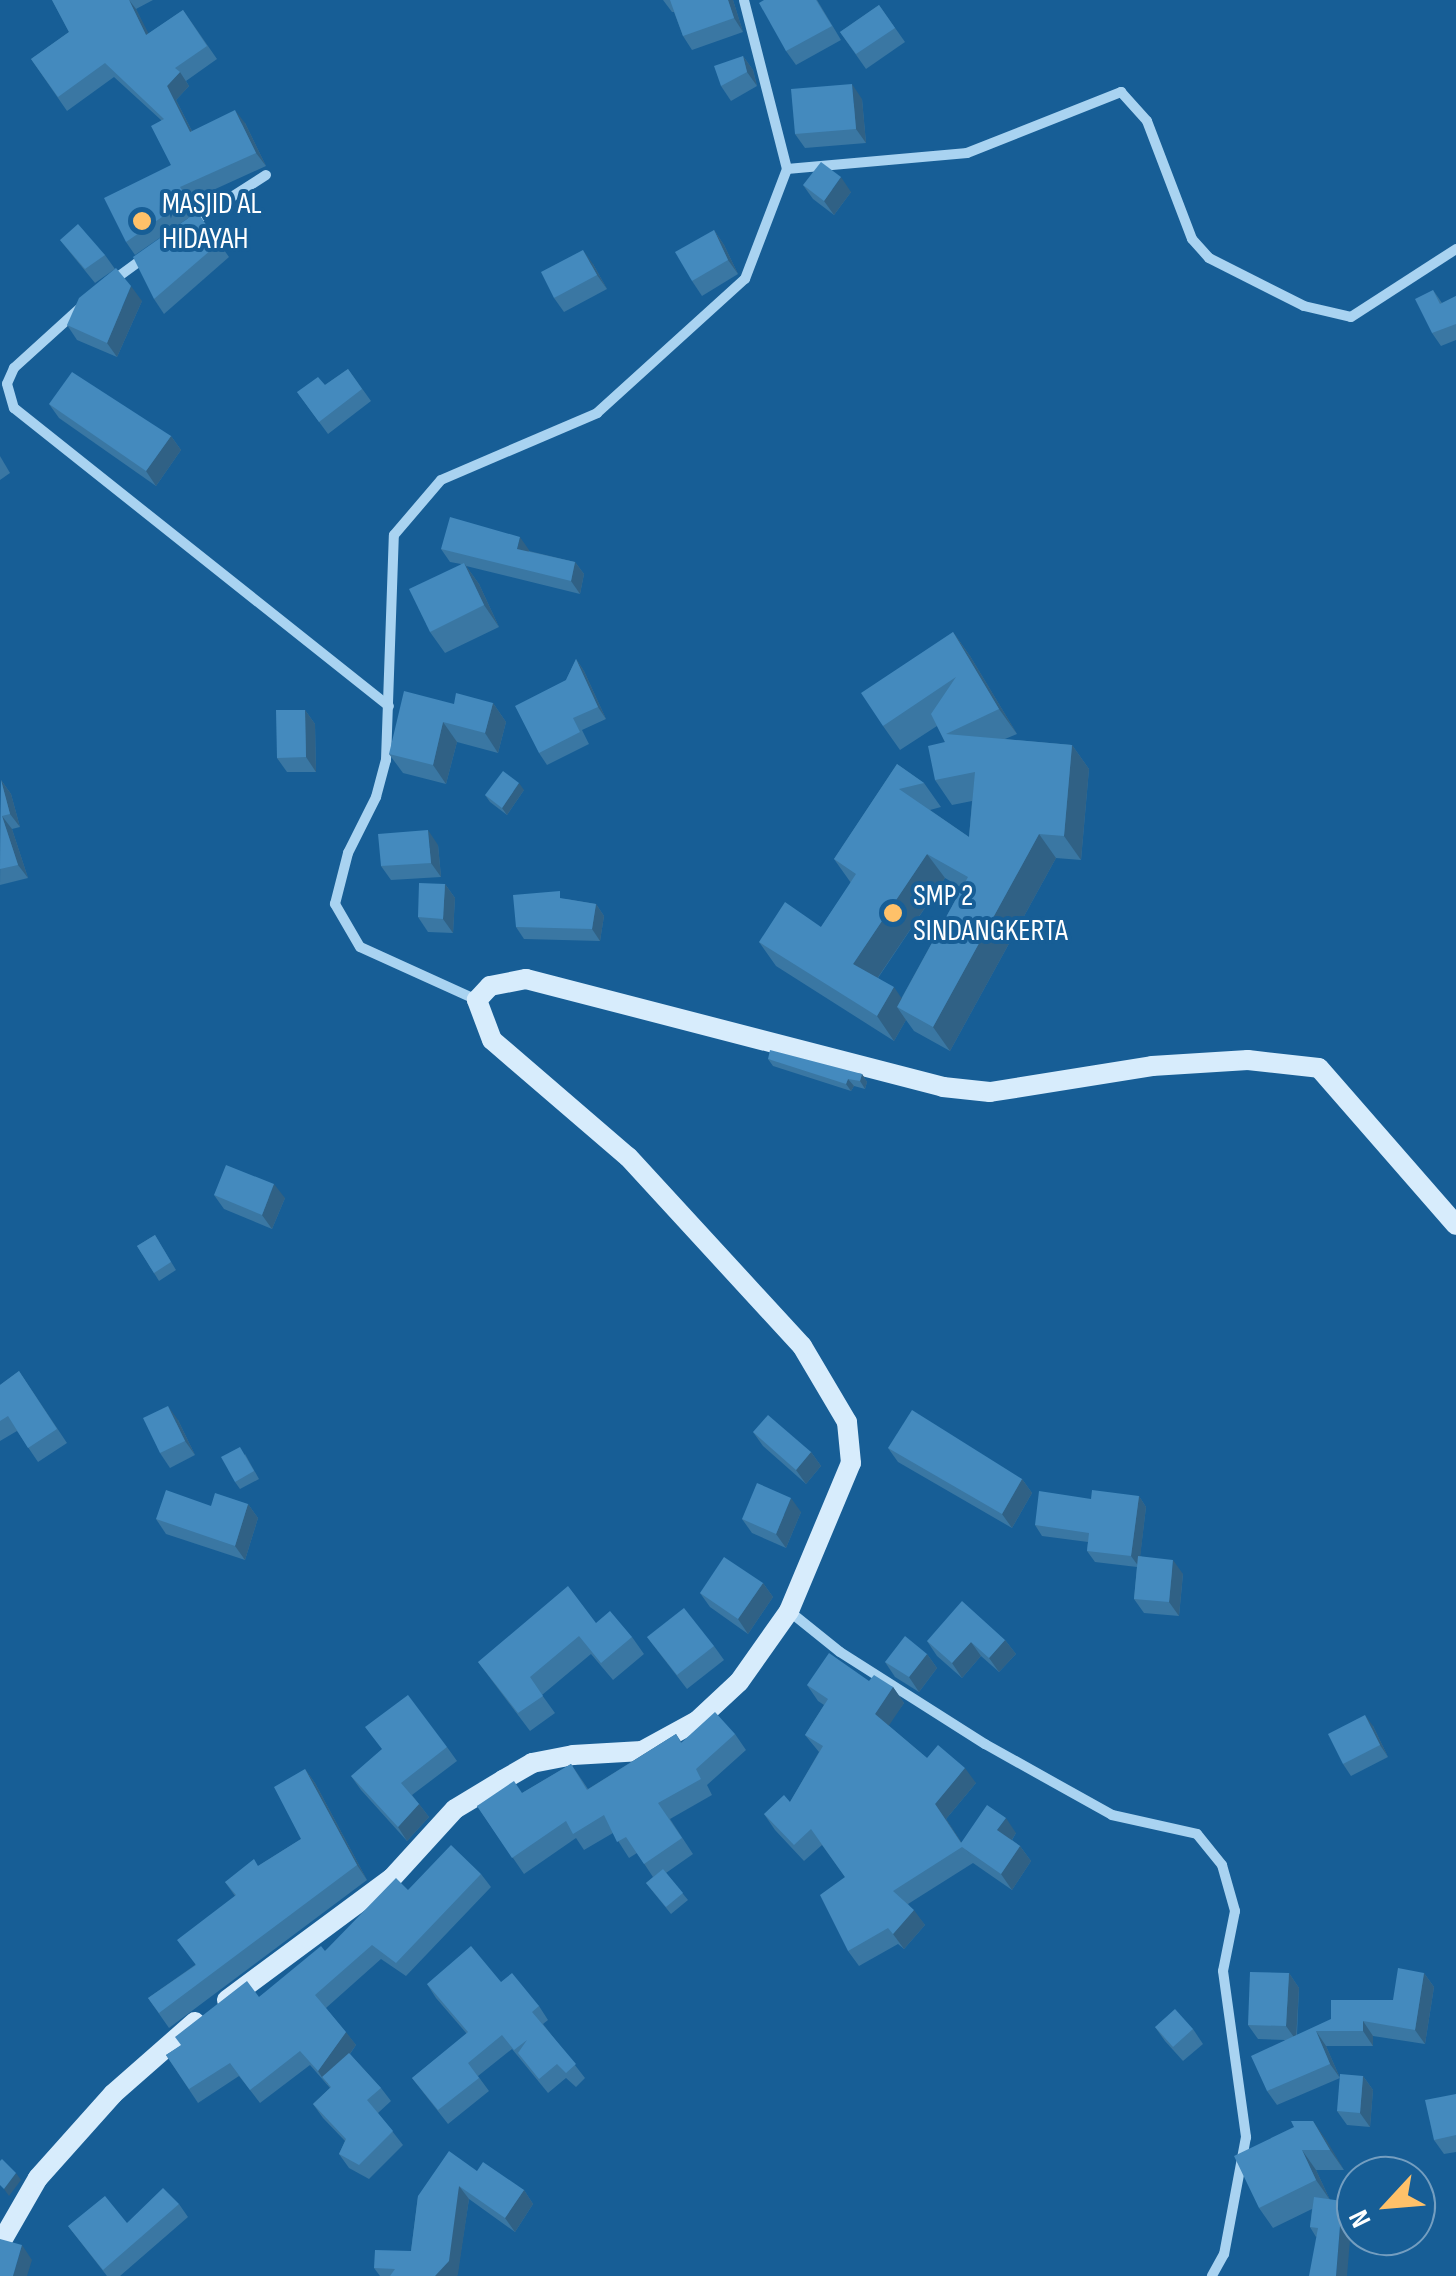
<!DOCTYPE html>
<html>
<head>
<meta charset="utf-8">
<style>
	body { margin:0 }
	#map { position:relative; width:1456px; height:2276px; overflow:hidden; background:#175e96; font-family:"Sofia Sans Condensed",sans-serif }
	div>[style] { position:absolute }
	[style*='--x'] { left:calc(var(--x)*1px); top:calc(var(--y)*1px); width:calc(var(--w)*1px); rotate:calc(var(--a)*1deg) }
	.street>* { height:10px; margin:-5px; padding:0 5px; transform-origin:5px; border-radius:5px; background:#a9d3f1 }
	.secondary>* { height:20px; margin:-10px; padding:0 10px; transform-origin:10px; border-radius:10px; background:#d7ecfc }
	.wall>* { inset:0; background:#3a77a3 }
	.shaded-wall>* { inset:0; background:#306185 }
	.building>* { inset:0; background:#448abe }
	.dots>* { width:28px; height:28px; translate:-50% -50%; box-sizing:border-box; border:5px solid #175e96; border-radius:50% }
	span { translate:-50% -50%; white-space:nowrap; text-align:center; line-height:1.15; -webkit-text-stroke:8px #175e96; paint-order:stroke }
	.poi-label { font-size:30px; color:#fff }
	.left { translate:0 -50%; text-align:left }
	.north { position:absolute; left:1336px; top:2156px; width:100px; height:100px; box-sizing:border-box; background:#175e96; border:2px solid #749ec0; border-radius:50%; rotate:244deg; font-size:28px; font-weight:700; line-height:40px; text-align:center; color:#fff }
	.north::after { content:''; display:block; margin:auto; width:35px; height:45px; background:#ffc169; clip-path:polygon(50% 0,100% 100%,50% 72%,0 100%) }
</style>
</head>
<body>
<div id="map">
	<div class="street">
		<div style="--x:787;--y:169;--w:181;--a:-5.1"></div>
		<div style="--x:967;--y:153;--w:166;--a:-21.6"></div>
		<div style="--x:1121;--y:92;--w:39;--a:48"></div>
		<div style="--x:1147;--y:121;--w:126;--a:69.1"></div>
		<div style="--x:1192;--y:239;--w:25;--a:48"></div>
		<div style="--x:1209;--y:258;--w:106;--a:26.8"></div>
		<div style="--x:1304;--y:306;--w:48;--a:13.2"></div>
		<div style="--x:1351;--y:317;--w:125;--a:-32.9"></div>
		<div style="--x:191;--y:223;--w:89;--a:-32.6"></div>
		<div style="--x:111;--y:282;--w:42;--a:-36.3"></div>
		<div style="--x:79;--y:309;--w:88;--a:137.8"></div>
		<div style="--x:14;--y:368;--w:17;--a:114"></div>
		<div style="--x:7;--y:384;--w:25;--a:74"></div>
		<div style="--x:14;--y:408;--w:479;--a:38.5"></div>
		<div style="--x:477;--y:1000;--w:128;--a:-155.6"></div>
		<div style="--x:360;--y:947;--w:50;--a:-120.2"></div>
		<div style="--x:335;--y:904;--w:53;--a:-75.7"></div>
		<div style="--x:348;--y:853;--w:63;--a:-63.4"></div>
		<div style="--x:376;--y:797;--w:38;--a:-75"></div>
		<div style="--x:386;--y:760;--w:225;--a:-88"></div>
		<div style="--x:394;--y:535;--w:72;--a:-49.5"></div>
		<div style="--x:441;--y:480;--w:170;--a:-23.2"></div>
		<div style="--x:597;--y:413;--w:200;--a:-42.2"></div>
		<div style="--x:745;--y:279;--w:118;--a:-69.1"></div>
		<div style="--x:787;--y:169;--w:174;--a:-104.3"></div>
		<div style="--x:789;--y:1611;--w:65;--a:38.8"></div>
		<div style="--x:840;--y:1652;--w:172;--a:32.4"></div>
		<div style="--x:985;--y:1744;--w:145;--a:29.2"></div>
		<div style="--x:1112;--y:1815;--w:87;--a:12.6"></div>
		<div style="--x:1197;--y:1834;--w:40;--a:51"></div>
		<div style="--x:1222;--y:1865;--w:48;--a:74.2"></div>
		<div style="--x:1235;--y:1911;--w:61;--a:101.3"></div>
		<div style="--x:1223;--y:1971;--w:168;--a:82.1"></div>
		<div style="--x:1246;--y:2137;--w:119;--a:100.6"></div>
		<div style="--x:1224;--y:2254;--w:25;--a:119"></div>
	</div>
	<div class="secondary">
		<div style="--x:227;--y:2000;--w:205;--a:-36.5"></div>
		<div style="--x:392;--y:1878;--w:93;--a:-47.6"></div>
		<div style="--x:455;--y:1809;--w:56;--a:-31.1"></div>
		<div style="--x:503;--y:1780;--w:34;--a:-30"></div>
		<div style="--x:532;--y:1763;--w:42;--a:-11"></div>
		<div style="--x:573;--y:1755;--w:69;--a:-3.3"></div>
		<div style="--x:642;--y:1751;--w:63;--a:-28.6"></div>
		<div style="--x:697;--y:1721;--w:57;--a:-42.9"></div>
		<div style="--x:739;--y:1682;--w:87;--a:-54.8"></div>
		<div style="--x:789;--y:1611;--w:160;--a:-67.3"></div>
		<div style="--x:851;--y:1463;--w:41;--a:-95.6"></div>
		<div style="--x:847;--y:1422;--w:88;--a:-120.6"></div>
		<div style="--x:802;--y:1346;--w:257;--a:-132.6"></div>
		<div style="--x:628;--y:1157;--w:179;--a:-139.3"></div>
		<div style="--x:492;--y:1040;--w:43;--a:-110.6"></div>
		<div style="--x:477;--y:1000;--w:19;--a:-47"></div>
		<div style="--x:490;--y:986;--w:37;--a:-11"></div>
		<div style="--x:526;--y:979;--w:431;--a:14.5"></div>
		<div style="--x:943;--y:1087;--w:47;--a:6.1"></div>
		<div style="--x:990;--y:1092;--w:164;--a:-9.1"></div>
		<div style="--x:1152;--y:1066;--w:96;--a:-3.6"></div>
		<div style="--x:1248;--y:1060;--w:71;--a:6.4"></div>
		<div style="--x:1319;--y:1068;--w:208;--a:48.9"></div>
		<div style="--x:0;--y:2244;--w:76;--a:-60.1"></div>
		<div style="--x:38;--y:2178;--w:113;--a:-48.2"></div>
		<div style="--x:113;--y:2094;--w:109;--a:-41.3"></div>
	</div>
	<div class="wall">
		<div style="clip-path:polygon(52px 0,153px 0,136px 9px,148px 34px,183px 10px,217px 59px,186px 81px,189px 86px,176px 100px,192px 131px,245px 123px,266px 166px,189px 201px,197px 212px,135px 255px,126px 242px,171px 165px,161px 120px,114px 77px,67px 111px,31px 59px,69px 32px)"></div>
		<div style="clip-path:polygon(663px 0,733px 0,743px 32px,692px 50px,683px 36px,674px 12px,672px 12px)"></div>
		<div style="clip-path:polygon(764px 0,817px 0,841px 40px,796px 65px,786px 51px)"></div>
		<div style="clip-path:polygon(879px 5px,905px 42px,866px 69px,840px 32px)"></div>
		<div style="clip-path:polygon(743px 56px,753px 70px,757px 86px,731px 101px,721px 86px)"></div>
		<div style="clip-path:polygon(862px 99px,866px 143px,805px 148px,795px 134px)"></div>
		<div style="clip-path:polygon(803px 185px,851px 192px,834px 215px,813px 199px)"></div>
		<div style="clip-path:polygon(197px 212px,229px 257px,164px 314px,154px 299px)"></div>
		<div style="clip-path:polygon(714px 230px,724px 245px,738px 274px,702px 296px,692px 281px)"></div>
		<div style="clip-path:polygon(60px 240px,105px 255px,115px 269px,95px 283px)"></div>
		<div style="clip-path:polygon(593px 264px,607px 289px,564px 312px,554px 298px)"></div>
		<div style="clip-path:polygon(1433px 290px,1442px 303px,1456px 296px,1456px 340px,1441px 346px,1432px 333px)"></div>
		<div style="clip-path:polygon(142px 301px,117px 357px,77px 340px,67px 325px)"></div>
		<div style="clip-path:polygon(348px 369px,371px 401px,328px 434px,297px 392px,325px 385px)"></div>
		<div style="clip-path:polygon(49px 404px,171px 436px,181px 450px,156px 486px,59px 418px)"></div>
		<div style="clip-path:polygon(0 456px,10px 473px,0 480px)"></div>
		<div style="clip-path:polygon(441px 549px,529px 550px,529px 551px,575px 562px,584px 574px,580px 594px,466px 566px,479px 584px,499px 627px,445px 653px,430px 632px,461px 564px,450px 562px)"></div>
		<div style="clip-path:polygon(evenodd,953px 632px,970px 656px,1017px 734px,1005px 739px,1072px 745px,1089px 769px,1081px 860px,1056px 858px,950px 1051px,914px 1031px,906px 1020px,894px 1041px,776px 966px,759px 942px,821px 927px,851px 883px,834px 859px,897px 764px,924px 783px,941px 807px,930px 810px,969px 837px,972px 801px,952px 805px,935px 780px,945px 742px,937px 726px,900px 750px,883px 726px,953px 632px,945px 878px,962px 888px,901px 999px,878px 978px,945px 878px)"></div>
		<div style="clip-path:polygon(576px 659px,584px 671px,606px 719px,582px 730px,589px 744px,547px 765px,539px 753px,566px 680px)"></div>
		<div style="clip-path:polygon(493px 703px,506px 722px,498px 753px,457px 742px,446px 784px,403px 773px,389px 754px,454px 704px)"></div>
		<div style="clip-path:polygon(305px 710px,315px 724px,316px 772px,287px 772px,277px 758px)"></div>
		<div style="clip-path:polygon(1px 780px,11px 794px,20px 827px,12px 829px,28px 878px,0 885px)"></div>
		<div style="clip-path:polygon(524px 790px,507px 815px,490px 802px,485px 795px)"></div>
		<div style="clip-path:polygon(438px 845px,441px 877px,391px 880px,381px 866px)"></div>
		<div style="clip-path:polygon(445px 884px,455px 898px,453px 933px,428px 932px,418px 917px)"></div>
		<div style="clip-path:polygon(566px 899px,596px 904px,604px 916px,600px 941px,524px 939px,516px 927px)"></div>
		<div style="clip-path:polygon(768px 1059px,862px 1074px,867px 1082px,865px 1089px,854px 1086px,851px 1091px,773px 1066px)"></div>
		<div style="clip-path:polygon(214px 1195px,285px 1198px,272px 1229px,224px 1209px)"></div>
		<div style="clip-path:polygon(155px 1235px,176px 1270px,159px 1281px,137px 1246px)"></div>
		<div style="clip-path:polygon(19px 1371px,67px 1443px,38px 1462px,17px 1431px,0 1441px,0 1385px)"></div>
		<div style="clip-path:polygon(178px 1420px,195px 1455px,170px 1468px,160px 1453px)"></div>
		<div style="clip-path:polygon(753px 1432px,811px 1452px,821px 1466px,806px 1484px,763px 1446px)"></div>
		<div style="clip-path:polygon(888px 1448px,1022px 1479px,1032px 1493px,1012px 1528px,898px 1462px)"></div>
		<div style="clip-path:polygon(245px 1454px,259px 1479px,240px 1489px,235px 1482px)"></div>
		<div style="clip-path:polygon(1139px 1496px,1146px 1507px,1140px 1556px,1183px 1574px,1179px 1616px,1144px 1613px,1134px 1599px,1137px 1567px,1095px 1562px,1087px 1551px,1088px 1542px,1042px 1536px,1035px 1525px,1091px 1499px)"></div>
		<div style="clip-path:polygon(248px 1504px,258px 1518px,245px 1560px,166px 1534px,156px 1519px,211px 1506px)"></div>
		<div style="clip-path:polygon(801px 1512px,786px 1548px,752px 1533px,742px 1519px)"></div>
		<div style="clip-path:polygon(763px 1583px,773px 1597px,748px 1634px,710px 1607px,700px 1593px)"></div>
		<div style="clip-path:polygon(596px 1623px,632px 1637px,644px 1654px,613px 1680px,591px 1654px,542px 1695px,555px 1713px,530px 1731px,478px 1662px)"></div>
		<div style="clip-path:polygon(647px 1637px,714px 1646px,724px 1660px,687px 1689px)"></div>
		<div style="clip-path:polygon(1005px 1640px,1016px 1654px,999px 1672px,981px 1656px,962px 1678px,937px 1656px,927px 1641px)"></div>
		<div style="clip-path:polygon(927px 1654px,937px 1668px,919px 1692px,895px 1677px,885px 1662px)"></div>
		<div style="clip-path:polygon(869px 1681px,893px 1687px,904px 1703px,888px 1725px,927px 1758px,976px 1783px,946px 1819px,961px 1842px,1016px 1833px,1012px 1840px,1020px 1846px,1031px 1861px,1012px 1890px,973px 1863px,908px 1904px,925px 1925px,904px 1949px,898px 1944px,859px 1966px,848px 1951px,845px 1877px,822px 1845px,804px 1861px,775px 1830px,764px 1814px,790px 1802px,819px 1752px,805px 1735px,824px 1705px,818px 1701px,807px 1685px)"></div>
		<div style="clip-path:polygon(1373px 1726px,1388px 1757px,1351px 1776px,1343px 1764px)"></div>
		<div style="clip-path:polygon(676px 1734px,682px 1743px,735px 1734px,746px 1750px,707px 1785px,712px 1795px,670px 1819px,693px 1854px,666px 1873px,688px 1900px,671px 1914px,646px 1883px,653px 1877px,637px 1853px,629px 1858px,613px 1833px,584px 1850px,576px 1838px,524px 1874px,477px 1806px,522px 1793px,571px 1764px,588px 1789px)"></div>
		<div style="clip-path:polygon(447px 1747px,457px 1761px,412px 1795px,429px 1817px,407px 1841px,361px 1790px,351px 1776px)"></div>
		<div style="clip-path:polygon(305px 1769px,315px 1783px,367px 1880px,169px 2028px,148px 1998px,195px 1965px,235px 1896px,225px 1882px,258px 1866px,301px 1839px)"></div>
		<div style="clip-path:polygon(481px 1874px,491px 1887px,406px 1976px,381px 1959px,326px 2008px,356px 2045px,350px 2054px,381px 2088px,391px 2101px,378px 2113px,403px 2145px,369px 2179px,349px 2168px,339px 2154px,345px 2141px,323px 2118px,313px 2104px,330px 2088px,310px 2065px,260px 2103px,239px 2076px,198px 2103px,166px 2055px,259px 1997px,325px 1951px,408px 1890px)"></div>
		<div style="clip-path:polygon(1289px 1973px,1299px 1988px,1297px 2035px,1393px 2000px,1424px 1973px,1434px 1987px,1425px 2044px,1373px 2036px,1373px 2046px,1326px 2046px,1340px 2078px,1277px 2105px,1267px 2091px,1285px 2040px,1258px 2039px,1248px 2025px)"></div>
		<div style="clip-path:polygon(501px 1982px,539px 2006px,548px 2020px,543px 2024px,585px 2078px,576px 2087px,566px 2078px,548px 2093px,512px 2049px,478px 2076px,489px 2091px,448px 2124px,412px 2078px,467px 2034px,436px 1998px,427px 1984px)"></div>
		<div style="clip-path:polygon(1155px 2027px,1193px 2029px,1203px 2044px,1183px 2061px,1165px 2041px)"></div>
		<div style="clip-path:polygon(1363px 2076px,1373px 2090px,1370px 2127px,1347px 2125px,1337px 2111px)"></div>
		<div style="clip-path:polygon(1456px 2094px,1456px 2152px,1444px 2154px,1434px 2140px)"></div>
		<div style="clip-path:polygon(1313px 2121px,1344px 2170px,1316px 2170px,1330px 2200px,1352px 2216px,1316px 2237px,1310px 2227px,1312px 2209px,1273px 2228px,1259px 2208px)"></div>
		<div style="clip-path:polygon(477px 2171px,524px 2190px,533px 2204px,515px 2232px,469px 2199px,457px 2276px,380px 2276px,374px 2268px,411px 2251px,418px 2196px)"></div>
		<div style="clip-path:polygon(179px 2204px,188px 2217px,120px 2276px,107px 2276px,68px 2226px,127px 2223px)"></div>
	</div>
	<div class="shaded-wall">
		<div style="clip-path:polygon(129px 0,136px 9px,156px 48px,146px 35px)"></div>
		<div style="clip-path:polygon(728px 0,733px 0,743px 32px,734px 18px)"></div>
		<div style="clip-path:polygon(743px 56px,753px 70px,757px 86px,747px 72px)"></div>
		<div style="clip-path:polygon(180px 72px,189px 86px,176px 100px,199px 145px,190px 132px,167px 86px)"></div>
		<div style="clip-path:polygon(852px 84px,862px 99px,866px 143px,856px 129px)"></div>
		<div style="clip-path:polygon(235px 110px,245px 123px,266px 166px,256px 153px)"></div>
		<div style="clip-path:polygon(841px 177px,851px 192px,834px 215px,824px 201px)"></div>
		<div style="clip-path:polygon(714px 230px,724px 245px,738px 274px,728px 260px)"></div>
		<div style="clip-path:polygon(583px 250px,593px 264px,607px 289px,597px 275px)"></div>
		<div style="clip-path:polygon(131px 286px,142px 301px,117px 357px,107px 343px)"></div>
		<div style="clip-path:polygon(171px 436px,181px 450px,156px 486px,146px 471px)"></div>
		<div style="clip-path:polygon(520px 537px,529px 550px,526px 561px,517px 549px)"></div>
		<div style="clip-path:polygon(575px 562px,584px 574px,580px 594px,571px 581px)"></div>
		<div style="clip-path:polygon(464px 563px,479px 584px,499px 627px,484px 605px)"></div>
		<div style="clip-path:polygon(953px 632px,970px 656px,1017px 734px,999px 709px)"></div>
		<div style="clip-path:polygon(576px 659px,584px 671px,606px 719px,598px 707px)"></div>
		<div style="clip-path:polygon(493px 703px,506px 722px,498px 753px,485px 733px)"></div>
		<div style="clip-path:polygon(305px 710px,315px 724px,316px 772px,306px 757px)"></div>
		<div style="clip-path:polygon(443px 722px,457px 742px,446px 784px,433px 765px)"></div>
		<div style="clip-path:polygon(1072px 745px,1089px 769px,1081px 860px,1064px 836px)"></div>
		<div style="clip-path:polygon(1px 780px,11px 794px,20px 827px,10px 814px)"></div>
		<div style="clip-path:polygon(519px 783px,524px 790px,507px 815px,502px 808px)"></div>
		<div style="clip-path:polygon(2px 816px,12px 829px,28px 878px,18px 865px)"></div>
		<div style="clip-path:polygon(428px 830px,438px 845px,441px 877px,431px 863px)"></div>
		<div style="clip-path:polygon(1039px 834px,1056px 858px,950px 1051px,933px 1027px)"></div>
		<div style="clip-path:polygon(927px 854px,945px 878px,870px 989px,853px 964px)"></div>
		<div style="clip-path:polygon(445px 884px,455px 898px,453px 933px,443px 919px)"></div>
		<div style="clip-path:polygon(596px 904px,604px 916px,600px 941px,592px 929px)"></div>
		<div style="clip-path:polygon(894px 987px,911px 1012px,897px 1007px,906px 1020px,894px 1041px,877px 1016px)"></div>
		<div style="clip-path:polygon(862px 1074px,867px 1082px,865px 1089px,860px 1081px)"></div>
		<div style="clip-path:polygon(848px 1079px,854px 1086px,851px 1091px,846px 1084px)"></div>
		<div style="clip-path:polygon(274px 1184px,285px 1198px,272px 1229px,262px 1215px)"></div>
		<div style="clip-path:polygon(168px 1406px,178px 1420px,195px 1455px,185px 1441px)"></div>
		<div style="clip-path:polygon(811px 1452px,821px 1466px,806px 1484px,796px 1470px)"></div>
		<div style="clip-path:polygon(1022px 1479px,1032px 1493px,1012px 1528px,1002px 1514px)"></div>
		<div style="clip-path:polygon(1139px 1496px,1146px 1507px,1139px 1567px,1131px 1556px)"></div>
		<div style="clip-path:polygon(791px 1498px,801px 1512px,786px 1548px,776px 1534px)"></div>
		<div style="clip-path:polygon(248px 1504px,258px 1518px,245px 1560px,235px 1546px)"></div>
		<div style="clip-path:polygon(1173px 1560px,1183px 1574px,1179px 1616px,1169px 1602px)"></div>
		<div style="clip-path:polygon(763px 1583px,773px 1597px,748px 1634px,738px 1619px)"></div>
		<div style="clip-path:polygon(1005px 1640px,1016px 1654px,999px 1672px,989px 1658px)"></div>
		<div style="clip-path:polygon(971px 1642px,981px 1656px,962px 1678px,952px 1663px)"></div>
		<div style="clip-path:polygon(927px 1654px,937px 1668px,919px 1692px,909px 1677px)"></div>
		<div style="clip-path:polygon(893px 1687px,904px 1703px,886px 1730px,875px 1714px)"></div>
		<div style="clip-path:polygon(1365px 1715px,1373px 1726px,1388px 1757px,1380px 1745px)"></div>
		<div style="clip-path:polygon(965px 1768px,976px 1783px,946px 1819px,972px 1858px,935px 1804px)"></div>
		<div style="clip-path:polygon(305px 1769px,315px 1783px,367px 1880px,357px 1865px)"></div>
		<div style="clip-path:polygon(419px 1804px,429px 1817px,407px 1841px,398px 1827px)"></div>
		<div style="clip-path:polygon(1006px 1818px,1016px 1833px,1008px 1846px,997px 1830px)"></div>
		<div style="clip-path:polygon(1020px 1846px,1031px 1861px,1012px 1890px,1001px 1874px)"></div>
		<div style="clip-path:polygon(914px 1910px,925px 1925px,904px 1949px,893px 1934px)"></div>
		<div style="clip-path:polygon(1289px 1973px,1299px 1988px,1296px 2040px,1286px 2026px)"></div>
		<div style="clip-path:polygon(1424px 1973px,1434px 1987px,1425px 2044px,1415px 2030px)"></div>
		<div style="clip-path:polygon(1363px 2021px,1373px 2036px,1373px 2046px,1363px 2031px)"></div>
		<div style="clip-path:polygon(1316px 2031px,1326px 2046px,1340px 2078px,1330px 2064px)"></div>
		<div style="clip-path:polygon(346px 2032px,356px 2045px,328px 2084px,322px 2077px,327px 2085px,318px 2071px)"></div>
		<div style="clip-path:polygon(1363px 2076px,1373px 2090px,1370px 2127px,1360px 2113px)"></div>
		<div style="clip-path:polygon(1313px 2121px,1327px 2141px,1344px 2170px,1330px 2150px)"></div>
		<div style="clip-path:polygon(1302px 2150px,1316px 2170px,1330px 2200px,1316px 2180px)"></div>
		<div style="clip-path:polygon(16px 2173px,21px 2180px,9px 2196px,4px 2189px)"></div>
		<div style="clip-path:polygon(459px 2186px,469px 2199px,458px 2274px,457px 2276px,435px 2276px)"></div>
		<div style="clip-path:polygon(524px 2190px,533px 2204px,515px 2232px,505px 2218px)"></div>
		<div style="clip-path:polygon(1342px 2201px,1352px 2216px,1347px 2276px,1336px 2276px)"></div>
		<div style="clip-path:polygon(22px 2245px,32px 2260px,27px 2276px,13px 2276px)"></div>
	</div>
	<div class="building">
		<div style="clip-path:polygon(52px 0,129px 0,146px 35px,183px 10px,207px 46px,175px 68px,180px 72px,167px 86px,190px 132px,235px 110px,256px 153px,180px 187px,188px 199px,126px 242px,104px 198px,171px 165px,151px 126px,164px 119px,105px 63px,58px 97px,31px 59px,69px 32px)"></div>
		<div style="clip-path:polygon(670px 0,728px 0,734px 18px,683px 36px)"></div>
		<div style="clip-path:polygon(764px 0,816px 0,832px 26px,786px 51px,759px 3px)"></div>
		<div style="clip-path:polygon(879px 5px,895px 28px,856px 54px,840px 32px)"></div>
		<div style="clip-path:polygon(743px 56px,747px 72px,721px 86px,714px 66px)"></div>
		<div style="clip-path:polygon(852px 84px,856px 129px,795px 134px,791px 89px)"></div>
		<div style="clip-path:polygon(821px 162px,841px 177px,824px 201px,803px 185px)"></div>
		<div style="clip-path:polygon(197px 212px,219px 243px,154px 299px,133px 257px)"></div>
		<div style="clip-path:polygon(78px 224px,105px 255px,85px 269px,60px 240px)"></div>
		<div style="clip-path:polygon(714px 230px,728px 260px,692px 281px,675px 252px)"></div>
		<div style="clip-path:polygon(583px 250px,597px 275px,554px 298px,541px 272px)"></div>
		<div style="clip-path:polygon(116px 268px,131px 286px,107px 343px,67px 325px,79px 298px)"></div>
		<div style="clip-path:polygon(1433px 290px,1440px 304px,1456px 296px,1456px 324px,1432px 333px,1415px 299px)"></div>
		<div style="clip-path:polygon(348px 369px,362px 389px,319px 422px,297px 392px,318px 377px,325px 385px)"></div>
		<div style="clip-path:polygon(72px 372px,171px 436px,146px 471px,49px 404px)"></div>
		<div style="clip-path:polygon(450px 517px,520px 537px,517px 549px,575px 562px,571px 581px,441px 549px)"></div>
		<div style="clip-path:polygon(464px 563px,484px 605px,430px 632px,409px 589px)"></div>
		<div style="clip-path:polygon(953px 632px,999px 709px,946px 734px,1072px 745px,1064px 836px,1039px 834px,933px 1027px,897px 1007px,968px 877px,927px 854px,853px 964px,894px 987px,877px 1016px,759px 942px,785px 902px,821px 927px,856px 874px,834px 859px,897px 764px,924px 783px,899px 789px,969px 837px,975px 772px,935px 780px,928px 746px,945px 742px,931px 714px,956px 677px,883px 726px,861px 693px)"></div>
		<div style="clip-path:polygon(576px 659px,598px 707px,573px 718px,580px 732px,539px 753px,515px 706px,566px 680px)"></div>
		<div style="clip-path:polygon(404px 691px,454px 704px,456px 693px,493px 703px,485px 733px,443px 722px,433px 765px,389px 754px)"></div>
		<div style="clip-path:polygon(276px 710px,305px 710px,306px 757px,277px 758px)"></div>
		<div style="clip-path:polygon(503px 771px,519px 783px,502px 808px,485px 795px)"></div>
		<div style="clip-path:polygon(1px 780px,10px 814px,2px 816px,18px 865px,0 869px)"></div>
		<div style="clip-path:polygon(428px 830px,431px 863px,381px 866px,378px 834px)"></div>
		<div style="clip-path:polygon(419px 883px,445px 884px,443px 919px,418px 917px)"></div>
		<div style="clip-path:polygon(560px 891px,560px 898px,596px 904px,592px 929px,516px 927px,513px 895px)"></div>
		<div style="clip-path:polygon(770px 1050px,862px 1074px,860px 1081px,848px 1079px,846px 1084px,768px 1059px)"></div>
		<div style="clip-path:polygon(226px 1165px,274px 1184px,262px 1215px,214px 1195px)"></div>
		<div style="clip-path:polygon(155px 1235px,171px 1262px,154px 1273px,137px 1246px)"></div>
		<div style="clip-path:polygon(19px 1371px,57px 1429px,28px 1448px,8px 1416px,0 1421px,0 1385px)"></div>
		<div style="clip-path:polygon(168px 1406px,185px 1441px,160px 1453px,143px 1418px)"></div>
		<div style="clip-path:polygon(912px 1410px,1022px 1479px,1002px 1514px,888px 1448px)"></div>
		<div style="clip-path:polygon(768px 1415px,811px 1452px,796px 1470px,753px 1432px)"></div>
		<div style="clip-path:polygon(240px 1447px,254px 1471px,235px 1482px,221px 1457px)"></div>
		<div style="clip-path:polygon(757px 1483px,791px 1498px,776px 1534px,742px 1519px)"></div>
		<div style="clip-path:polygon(166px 1490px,211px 1506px,215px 1493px,248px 1504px,235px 1546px,156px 1519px)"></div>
		<div style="clip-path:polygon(1092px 1490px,1139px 1496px,1131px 1556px,1087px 1551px,1089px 1533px,1035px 1525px,1039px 1491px,1091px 1499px)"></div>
		<div style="clip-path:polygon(1138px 1556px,1173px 1560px,1169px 1602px,1134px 1599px)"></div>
		<div style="clip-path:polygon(724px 1557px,763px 1583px,738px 1619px,700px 1593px)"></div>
		<div style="clip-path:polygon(568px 1586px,596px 1623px,610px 1611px,632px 1637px,601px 1663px,579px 1636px,530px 1677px,543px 1696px,518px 1713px,478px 1662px)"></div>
		<div style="clip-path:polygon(962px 1601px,1005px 1640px,989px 1658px,971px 1642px,952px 1663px,927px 1641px)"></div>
		<div style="clip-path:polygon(684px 1608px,714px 1646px,677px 1675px,647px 1637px)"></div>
		<div style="clip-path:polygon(905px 1636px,927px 1654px,909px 1677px,885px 1662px)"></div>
		<div style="clip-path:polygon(829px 1653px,869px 1681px,874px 1675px,893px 1687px,875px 1714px,927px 1758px,938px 1745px,965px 1768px,935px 1804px,961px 1843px,987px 1805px,1006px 1818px,997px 1830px,1020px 1846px,1001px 1874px,962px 1847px,893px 1891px,914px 1910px,893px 1934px,888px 1928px,848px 1951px,820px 1895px,845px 1877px,811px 1829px,794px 1845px,764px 1814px,784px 1795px,790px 1802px,823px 1746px,805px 1735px,828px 1699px,807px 1685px)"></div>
		<div style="clip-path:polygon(408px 1695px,447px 1747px,401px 1783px,419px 1804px,398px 1827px,351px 1776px,382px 1749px,365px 1727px)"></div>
		<div style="clip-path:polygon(715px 1712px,735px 1734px,696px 1769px,701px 1779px,658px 1803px,682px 1838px,644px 1864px,626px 1837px,617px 1842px,604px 1815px,573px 1834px,566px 1821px,512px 1858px,477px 1806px,514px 1781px,522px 1793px,571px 1764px,587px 1790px,676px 1734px,681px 1743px)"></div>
		<div style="clip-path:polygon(1365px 1715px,1380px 1745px,1343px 1764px,1328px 1734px)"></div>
		<div style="clip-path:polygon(305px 1769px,357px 1865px,159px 2013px,148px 1998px,196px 1965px,177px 1940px,236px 1895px,225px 1882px,254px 1859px,258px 1866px,301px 1839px,274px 1787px)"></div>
		<div style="clip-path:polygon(451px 1845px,481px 1874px,396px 1963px,372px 1945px,315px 1995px,346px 2032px,318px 2071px,300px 2051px,250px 2090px,230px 2063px,189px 2089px,166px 2055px,181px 2045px,175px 2037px,247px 1981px,259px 1997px,321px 1946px,325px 1951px,396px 1878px,408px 1890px)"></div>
		<div style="clip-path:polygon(663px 1869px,683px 1893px,666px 1907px,646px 1883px)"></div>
		<div style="clip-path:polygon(471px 1946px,501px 1982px,512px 1973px,539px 2006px,532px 2012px,576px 2064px,566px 2073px,557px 2064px,539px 2079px,518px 2053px,527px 2040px,514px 2050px,502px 2035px,468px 2063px,479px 2078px,438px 2110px,412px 2078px,468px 2032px,427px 1984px)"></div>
		<div style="clip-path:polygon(1398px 1968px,1424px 1973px,1415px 2030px,1363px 2021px,1363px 2031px,1316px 2031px,1330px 2064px,1267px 2091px,1251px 2056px,1331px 2019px,1331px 2000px,1393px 2000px)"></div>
		<div style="clip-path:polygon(1250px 1972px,1289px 1973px,1286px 2026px,1248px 2025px)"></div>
		<div style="clip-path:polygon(1175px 2009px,1193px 2029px,1173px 2047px,1155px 2027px)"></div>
		<div style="clip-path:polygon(349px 2053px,381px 2088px,367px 2100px,393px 2131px,359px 2165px,339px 2154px,346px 2139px,313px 2104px,331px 2087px,322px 2077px)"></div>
		<div style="clip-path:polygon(1340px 2074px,1363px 2076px,1360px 2113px,1337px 2111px)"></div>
		<div style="clip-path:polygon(1456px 2094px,1456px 2135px,1434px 2140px,1425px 2100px)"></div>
		<div style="clip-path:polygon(1291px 2121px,1313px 2121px,1330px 2150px,1302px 2150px,1316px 2180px,1259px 2208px,1234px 2156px,1294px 2127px)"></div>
		<div style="clip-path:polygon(449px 2151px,477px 2171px,483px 2162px,524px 2190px,505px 2218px,459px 2186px,449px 2261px,435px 2276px,390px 2276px,395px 2269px,374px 2268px,375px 2250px,411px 2251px,418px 2196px)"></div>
		<div style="clip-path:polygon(2px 2159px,16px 2173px,4px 2189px,0 2185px,0 2161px)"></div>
		<div style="clip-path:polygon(163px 2188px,179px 2204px,103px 2270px,68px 2226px,105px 2196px,127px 2223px)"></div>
		<div style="clip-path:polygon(1314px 2197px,1342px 2201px,1336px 2276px,1309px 2276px,1318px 2228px,1310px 2227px)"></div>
		<div style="clip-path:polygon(0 2239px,22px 2245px,13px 2276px,0 2276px)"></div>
	</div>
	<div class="dots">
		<div style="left:142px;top:221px;background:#ffc169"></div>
		<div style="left:893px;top:913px;background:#ffc169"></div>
	</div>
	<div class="poi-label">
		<span class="left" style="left:162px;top:221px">MASJID AL<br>HIDAYAH</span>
		<span class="left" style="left:913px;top:913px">SMP 2<br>SINDANGKERTA</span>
	</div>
	<div class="north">N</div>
</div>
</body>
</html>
